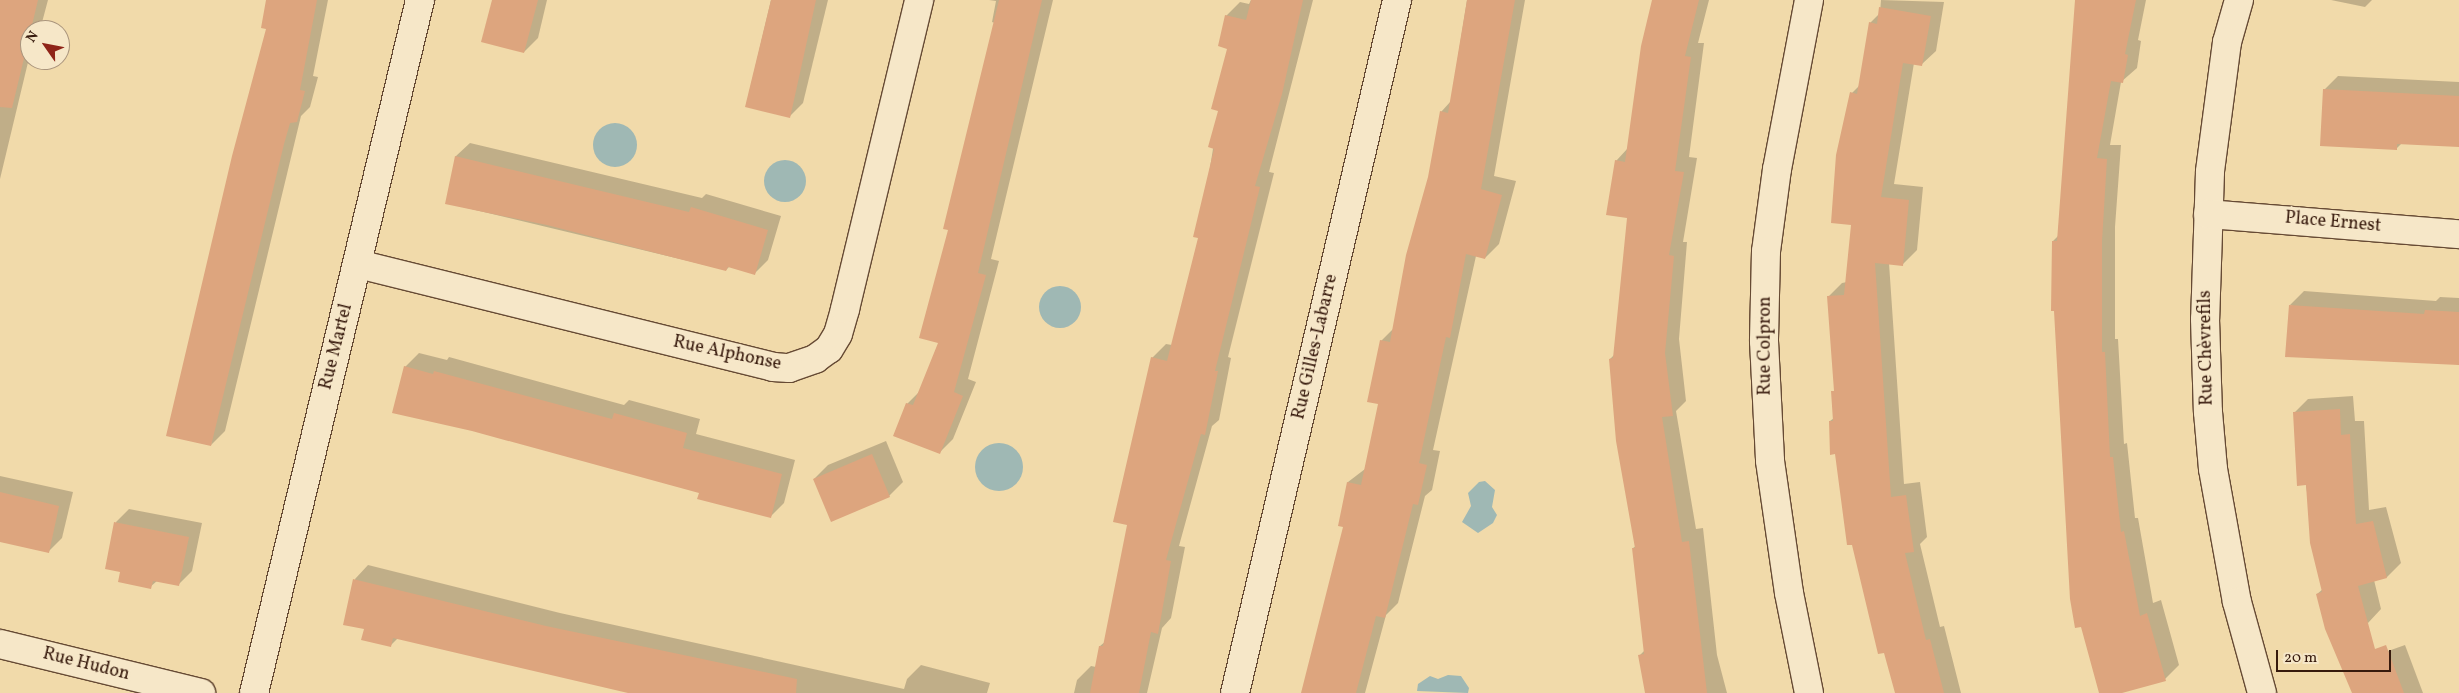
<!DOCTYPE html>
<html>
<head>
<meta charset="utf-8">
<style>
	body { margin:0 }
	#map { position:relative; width:2459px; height:693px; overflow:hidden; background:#f1daaa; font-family:Vollkorn,serif }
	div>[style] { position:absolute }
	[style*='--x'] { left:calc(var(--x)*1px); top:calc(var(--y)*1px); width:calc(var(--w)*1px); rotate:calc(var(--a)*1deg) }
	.water>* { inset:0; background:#9fb8b4 }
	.round { border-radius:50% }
	.shadow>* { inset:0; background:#0003 }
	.building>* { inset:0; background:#dda57e }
	.roads { filter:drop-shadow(1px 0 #664a34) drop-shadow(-1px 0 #664a34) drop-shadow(0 1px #664a34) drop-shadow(0 -1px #664a34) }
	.street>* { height:28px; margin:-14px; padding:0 14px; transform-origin:14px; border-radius:14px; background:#f6e7c8 }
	span { translate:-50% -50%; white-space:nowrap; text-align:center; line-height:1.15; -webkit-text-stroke:4.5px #f6e7c8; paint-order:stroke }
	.street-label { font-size:18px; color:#371a0d }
	.north { position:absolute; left:20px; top:20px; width:50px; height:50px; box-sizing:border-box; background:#f6e7c8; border:1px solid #aa957d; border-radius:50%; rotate:303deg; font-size:14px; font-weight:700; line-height:20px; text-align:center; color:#371a0d }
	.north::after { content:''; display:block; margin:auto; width:18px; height:22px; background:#8f2418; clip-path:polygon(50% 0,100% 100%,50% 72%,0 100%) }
	.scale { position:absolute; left:2276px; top:650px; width:115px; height:22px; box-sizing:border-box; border:2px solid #371a0d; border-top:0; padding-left:6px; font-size:15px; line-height:18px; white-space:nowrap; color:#371a0d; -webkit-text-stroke:4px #f6e7c8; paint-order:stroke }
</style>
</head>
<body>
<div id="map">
	<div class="water">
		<div class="round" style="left:593px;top:123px;width:44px;height:44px"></div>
		<div class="round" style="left:764px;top:160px;width:42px;height:42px"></div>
		<div class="round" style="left:1039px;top:286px;width:42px;height:42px"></div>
		<div class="round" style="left:975px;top:443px;width:48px;height:48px"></div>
		<div style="clip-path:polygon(1485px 481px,1495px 490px,1492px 507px,1497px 515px,1493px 523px,1478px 533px,1462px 522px,1471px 506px,1468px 493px,1479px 482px)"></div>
		<div style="clip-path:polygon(1448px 675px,1461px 676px,1469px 688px,1468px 693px,1417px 691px,1418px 684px,1430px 676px,1438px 679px)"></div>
	</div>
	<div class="shadow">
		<div style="clip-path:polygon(0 0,48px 0,40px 30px,30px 30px,30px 54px,0 179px)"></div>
		<div style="clip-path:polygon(267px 0,328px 0,313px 76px,318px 77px,310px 107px,301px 116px,225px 431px,211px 445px,268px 28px)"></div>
		<div style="clip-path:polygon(493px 0,547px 0,538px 38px,524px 52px)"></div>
		<div style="clip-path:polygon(771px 0,828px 0,803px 103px,789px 117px,746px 106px)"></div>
		<div style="clip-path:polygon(989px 0,1053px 0,991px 259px,999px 261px,968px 379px,976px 382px,953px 439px,939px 453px,907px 404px,920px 391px,940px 342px,950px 229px,995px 23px,992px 22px,996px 1px)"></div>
		<div style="clip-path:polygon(1251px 0,1313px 0,1269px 172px,1274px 173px,1228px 357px,1231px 358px,1219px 420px,1212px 426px,1179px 546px,1185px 547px,1171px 618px,1162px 628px,1147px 693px,1074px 693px,1077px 680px,1091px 666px,1096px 667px,1100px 646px,1106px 641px,1129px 524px,1152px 358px,1166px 344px,1172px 345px,1199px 237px,1229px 48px,1226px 16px,1240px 2px,1249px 4px)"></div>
		<div style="clip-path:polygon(1467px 0,1525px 0,1494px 176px,1516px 181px,1499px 244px,1485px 258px,1476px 256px,1433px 450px,1440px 451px,1432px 490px,1425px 496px,1398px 603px,1386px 615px,1365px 693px,1302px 693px,1345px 526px,1348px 482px,1365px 469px,1380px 403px,1381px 341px,1394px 328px,1430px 178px,1441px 112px,1451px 101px)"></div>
		<div style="clip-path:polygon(1653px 0,1709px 0,1698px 43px,1704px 43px,1689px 157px,1697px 158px,1683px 242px,1687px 242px,1679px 339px,1686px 401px,1676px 411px,1696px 529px,1703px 528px,1717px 655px,1727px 693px,1646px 693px,1639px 656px,1645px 650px,1633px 548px,1636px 546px,1610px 359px,1615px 354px,1628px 217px,1616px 161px,1628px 148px)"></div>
		<div style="clip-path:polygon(1881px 0,1944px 2px,1936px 51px,1922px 64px,1914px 63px,1894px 184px,1923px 187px,1917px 250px,1903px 264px,1889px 263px,1904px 484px,1920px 482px,1927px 537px,1920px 544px,1940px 627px,1944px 626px,1961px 693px,1896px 693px,1830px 421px,1834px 418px,1835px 389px,1828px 297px,1842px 283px,1847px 282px,1852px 224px,1852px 93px,1860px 85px,1870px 23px,1880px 13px)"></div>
		<div style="clip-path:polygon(2078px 0,2146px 0,2138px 40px,2141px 41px,2137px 68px,2121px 82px,2110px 145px,2121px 145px,2115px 227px,2115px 339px,2118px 339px,2124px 444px,2127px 443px,2135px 518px,2138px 518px,2153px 603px,2161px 600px,2179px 665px,2165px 679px,2117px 693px,2101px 693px,2053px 241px,2058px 236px)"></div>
		<div style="clip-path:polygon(2331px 0,2372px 0,2365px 7px)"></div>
		<div style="clip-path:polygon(2338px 76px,2459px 82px,2459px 146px,2402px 143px,2396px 149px,2324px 90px)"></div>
		<div style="clip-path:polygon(470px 143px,702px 198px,706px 194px,781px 216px,768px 260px,754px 274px,730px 266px,726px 270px,446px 203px,456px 156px)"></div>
		<div style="clip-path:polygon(2304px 291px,2436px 301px,2440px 297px,2459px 298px,2459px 365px,2290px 305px)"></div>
		<div style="clip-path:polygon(419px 353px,447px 360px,449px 357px,624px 405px,629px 400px,700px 419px,696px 434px,795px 460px,784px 503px,770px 517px,700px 492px,405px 367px)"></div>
		<div style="clip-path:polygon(2353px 396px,2355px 421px,2364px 421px,2369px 510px,2386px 507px,2401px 563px,2387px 577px,2374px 580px,2381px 609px,2368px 623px,2317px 594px,2323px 589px,2294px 413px,2308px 399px)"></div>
		<div style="clip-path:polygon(886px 441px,903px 482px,889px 496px,814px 479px,828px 465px)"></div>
		<div style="clip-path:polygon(0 476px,73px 492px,62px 538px,48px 552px,0 541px)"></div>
		<div style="clip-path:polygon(129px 509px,202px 523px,192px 571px,178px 585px,157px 581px,150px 587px,122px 571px,116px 522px)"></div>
		<div style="clip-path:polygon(368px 565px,560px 613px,904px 689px,907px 679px,921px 665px,990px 683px,987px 693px,640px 693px,398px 638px,391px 645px,366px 628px,355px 579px)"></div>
		<div style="clip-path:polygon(2405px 645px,2423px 693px,2353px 693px,2360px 661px)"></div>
	</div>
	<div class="building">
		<div style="clip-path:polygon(0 0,38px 0,12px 108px,0 107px)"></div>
		<div style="clip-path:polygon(266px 0,317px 0,300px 90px,305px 91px,297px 122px,290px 123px,284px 144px,211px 446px,166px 436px,232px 156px,266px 29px,261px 28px)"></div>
		<div style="clip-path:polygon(492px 0,538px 0,524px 53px,481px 42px)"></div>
		<div style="clip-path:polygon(771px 0,816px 0,790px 118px,745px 107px)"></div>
		<div style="clip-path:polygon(999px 0,1042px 0,978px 273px,986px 275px,954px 392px,963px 396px,940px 454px,893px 436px,906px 403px,913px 405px,938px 343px,919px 338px,948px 230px,943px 229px)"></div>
		<div style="clip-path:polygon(1251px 0,1303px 0,1282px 94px,1255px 186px,1260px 187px,1215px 371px,1218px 371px,1205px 435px,1201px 434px,1166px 560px,1171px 561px,1158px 634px,1151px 632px,1139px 693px,1090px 693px,1099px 646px,1103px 646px,1127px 525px,1113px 522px,1151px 357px,1167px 361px,1198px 238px,1193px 237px,1214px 149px,1208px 147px,1218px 111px,1211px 109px,1227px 49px,1218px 46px,1225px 15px,1246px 20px)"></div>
		<div style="clip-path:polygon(1467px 0,1515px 0,1481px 189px,1502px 195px,1485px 259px,1466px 254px,1450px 338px,1446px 337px,1419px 463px,1427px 465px,1418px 505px,1413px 504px,1385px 618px,1376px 616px,1356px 693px,1301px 693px,1343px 527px,1338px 526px,1347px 482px,1361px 485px,1378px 404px,1367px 402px,1380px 340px,1390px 342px,1406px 255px,1428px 177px,1440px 111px,1448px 113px)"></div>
		<div style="clip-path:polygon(1652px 0,1699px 0,1685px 56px,1691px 57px,1675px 171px,1684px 172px,1669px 255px,1674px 256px,1665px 353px,1673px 416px,1662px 417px,1682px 542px,1689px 541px,1707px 693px,1645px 693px,1638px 655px,1644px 654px,1632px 548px,1635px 548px,1616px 441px,1609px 359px,1613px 358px,1627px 218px,1606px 215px,1615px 160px,1625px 162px,1641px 46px)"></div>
		<div style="clip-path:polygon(2075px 0,2136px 0,2125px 54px,2128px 55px,2123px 83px,2111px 81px,2097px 158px,2107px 159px,2102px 241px,2102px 352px,2105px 352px,2110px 457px,2113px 457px,2121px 532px,2124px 531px,2140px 616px,2147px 613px,2166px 681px,2122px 693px,2099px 693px,2081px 627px,2075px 628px,2070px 599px,2054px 311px,2051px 311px,2052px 241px,2057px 241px)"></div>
		<div style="clip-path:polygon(1879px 7px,1931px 16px,1922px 66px,1903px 63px,1881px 197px,1909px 200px,1903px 266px,1875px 263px,1891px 497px,1906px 495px,1914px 552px,1905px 553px,1926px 640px,1930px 639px,1944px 693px,1895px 693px,1884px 653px,1878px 654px,1852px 545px,1847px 545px,1835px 454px,1830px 455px,1829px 421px,1833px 421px,1831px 391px,1834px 391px,1827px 296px,1844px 295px,1851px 225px,1831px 223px,1836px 155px,1850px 92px,1857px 94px,1869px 22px,1877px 24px)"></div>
		<div style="clip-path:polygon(2323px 89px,2459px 96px,2459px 147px,2397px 144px,2397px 150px,2320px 146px)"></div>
		<div style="clip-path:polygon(455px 156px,689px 212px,691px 207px,768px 230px,755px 275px,728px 267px,726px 271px,547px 225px,445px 204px)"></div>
		<div style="clip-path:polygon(2289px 305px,2424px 314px,2425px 310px,2459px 312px,2459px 365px,2285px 357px)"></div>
		<div style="clip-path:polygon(404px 366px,433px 374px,434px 371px,612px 419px,614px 413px,687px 433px,683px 448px,782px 474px,771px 518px,697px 499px,699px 493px,472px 431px,392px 413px)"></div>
		<div style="clip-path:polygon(2340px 409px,2341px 435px,2350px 434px,2356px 524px,2373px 521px,2387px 578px,2358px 586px,2375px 649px,2386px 645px,2404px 693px,2352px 693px,2325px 629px,2316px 594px,2322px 592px,2310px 543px,2306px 485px,2297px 486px,2293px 412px)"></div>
		<div style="clip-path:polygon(872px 454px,890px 497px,831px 522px,813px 479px)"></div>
		<div style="clip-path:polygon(0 492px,59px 506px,49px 553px,0 542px)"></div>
		<div style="clip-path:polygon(114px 522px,189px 537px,179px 586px,153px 581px,151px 589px,118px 582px,120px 572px,105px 569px)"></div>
		<div style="clip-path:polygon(353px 579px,546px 626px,797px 679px,796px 693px,628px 693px,393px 638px,391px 647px,361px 640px,364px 629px,343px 625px)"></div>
	</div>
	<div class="roads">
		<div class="street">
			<div style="--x:1809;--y:0;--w:172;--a:100.7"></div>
			<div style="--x:1777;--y:169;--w:83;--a:97.6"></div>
			<div style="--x:1766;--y:251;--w:90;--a:91.3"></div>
			<div style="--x:1764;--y:341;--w:120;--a:87.1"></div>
			<div style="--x:1770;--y:461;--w:133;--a:81.8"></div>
			<div style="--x:1789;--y:593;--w:102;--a:78.7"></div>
			<div style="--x:2239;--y:0;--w:44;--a:105.9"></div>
			<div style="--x:2227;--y:42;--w:131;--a:97.5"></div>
			<div style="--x:2210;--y:172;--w:147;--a:91.9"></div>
			<div style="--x:2205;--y:319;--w:93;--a:88.2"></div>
			<div style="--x:2208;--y:412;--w:57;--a:85"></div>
			<div style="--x:2213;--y:469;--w:135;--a:79.8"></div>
			<div style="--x:2237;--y:602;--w:94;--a:74.6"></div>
			<div style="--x:2208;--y:214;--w:252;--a:4.6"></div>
			<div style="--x:358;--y:264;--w:428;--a:13.9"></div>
			<div style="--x:773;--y:367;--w:16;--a:4"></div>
			<div style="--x:789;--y:368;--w:28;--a:-19"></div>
			<div style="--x:815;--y:359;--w:17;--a:-36"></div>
			<div style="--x:829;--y:349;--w:17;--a:-59"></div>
			<div style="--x:838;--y:334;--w:26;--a:-74"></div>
			<div style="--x:845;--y:309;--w:318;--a:-76.5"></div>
			<div style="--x:0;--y:644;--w:207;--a:13.7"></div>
			<div style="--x:254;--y:693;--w:713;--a:-76.53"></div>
			<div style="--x:1235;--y:693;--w:712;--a:-76.84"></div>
		</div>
	</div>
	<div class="street-label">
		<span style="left:2333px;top:223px;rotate:5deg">Place Ernest</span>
		<span style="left:1766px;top:346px;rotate:-90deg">Rue Colpron</span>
		<span style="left:337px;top:347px;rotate:-76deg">Rue Martel</span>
		<span style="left:1316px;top:347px;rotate:-77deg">Rue Gilles-Labarre</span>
		<span style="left:2207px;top:348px;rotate:-91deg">Rue Chèvrefils</span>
		<span style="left:727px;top:354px;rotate:12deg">Rue Alphonse</span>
		<span style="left:86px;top:665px;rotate:14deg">Rue Hudon</span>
	</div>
	<div class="north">N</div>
	<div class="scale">20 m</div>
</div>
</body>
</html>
